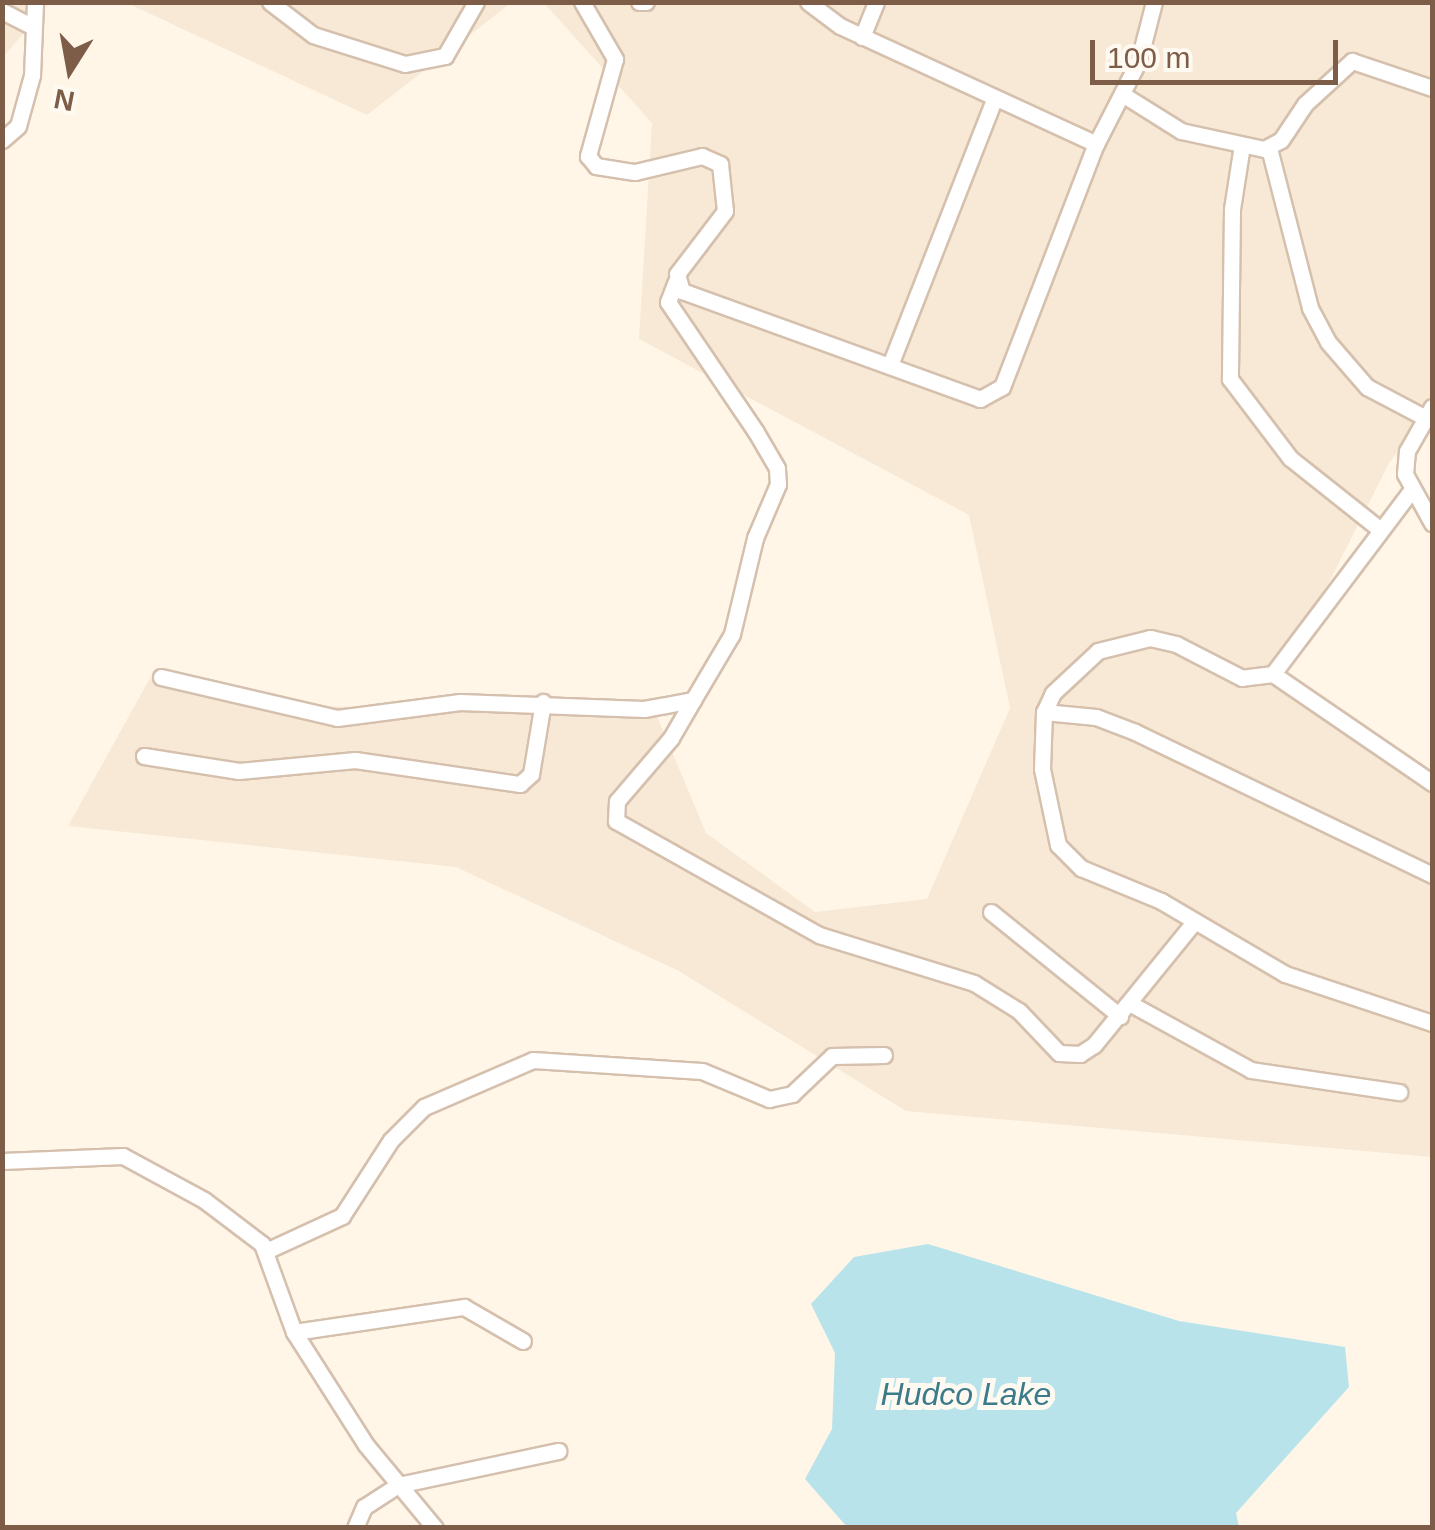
<!DOCTYPE html>
<html>
<head>
<meta charset="utf-8">
<style>
	body { margin:0 }
	#map { position:relative; width:1435px; height:1530px; overflow:hidden; background:#fff6e8; font-family:Helvetica,sans-serif }
	div>[style] { position:absolute }
	[style*='--x'] { left:calc(var(--x)*1px); top:calc(var(--y)*1px); width:calc(var(--w)*1px); rotate:calc(var(--a)*1deg) }
	.residential>* { inset:0; background:#f7e9d5 }
	.water>* { inset:0; background:#b9e3eb }
	.roads { filter:drop-shadow(2px 0 #d5c0ae) drop-shadow(-2px 0 #d5c0ae) drop-shadow(0 2px #d5c0ae) drop-shadow(0 -2px #d5c0ae) }
	.street>* { height:15px; margin:-7.5px; padding:0 7.5px; transform-origin:7.5px; border-radius:7.5px; background:#fff }
	span { translate:-50% -50%; white-space:nowrap; text-align:center; line-height:1.15; -webkit-text-stroke:10px #fffaf1; paint-order:stroke }
	.water-label { font-size:32px; color:#3b7b8b; font-style:italic }
	.frame { position:absolute; inset:0; border:5px solid #7d5c48; pointer-events:none }
	.north { position:absolute; left:20px; top:20px; width:100px; height:100px; -webkit-text-stroke:8px #fffaf1; paint-order:stroke; rotate:191deg; font-size:28px; font-weight:700; line-height:40px; text-align:center; color:#7d5c48 }
	.north::after { content:''; display:block; margin:auto; width:35px; height:45px; background:#7d5c48; clip-path:polygon(50% 0,100% 100%,50% 72%,0 100%) }
	.scale { position:absolute; left:1090px; top:40px; width:248px; height:45px; box-sizing:border-box; border:5px solid #7d5c48; border-top:0; padding-left:12px; font-size:30px; line-height:35px; white-space:nowrap; color:#7d5c48; -webkit-text-stroke:8px #fffaf1; paint-order:stroke }
</style>
</head>
<body>
<div id="map">
	<div class="residential">
		<div style="clip-path:polygon(3px 3px,50px 3px,3px 57px)"></div>
		<div style="clip-path:polygon(127px 3px,511px 3px,367px 115px)"></div>
		<div style="clip-path:polygon(544px 3px,1432px 3px,1432px 405px,1389px 463px,1276px 688px,1432px 784px,1432px 1157px,906px 1111px,677px 970px,456px 867px,68px 826px,154px 671px,286px 705px,657px 716px,706px 833px,815px 912px,927px 899px,1010px 708px,969px 515px,639px 339px,652px 123px)"></div>
	</div>
	<div class="water">
		<div style="clip-path:polygon(928px 1244px,1179px 1321px,1345px 1347px,1349px 1387px,1236px 1513px,1239px 1527px,847px 1527px,805px 1479px,832px 1429px,835px 1353px,811px 1304px,854px 1257px)"></div>
	</div>
	<div class="roads">
		<div class="street">
			<div style="--x:270;--y:2;--w:54;--a:37.5"></div>
			<div style="--x:313;--y:35;--w:96;--a:17.5"></div>
			<div style="--x:405;--y:64;--w:41;--a:-11.3"></div>
			<div style="--x:445;--y:56;--w:62;--a:-60.1"></div>
			<div style="--x:582;--y:2;--w:66;--a:59.9"></div>
			<div style="--x:615;--y:59;--w:101;--a:105.6"></div>
			<div style="--x:588;--y:156;--w:13;--a:51"></div>
			<div style="--x:596;--y:166;--w:39;--a:9"></div>
			<div style="--x:635;--y:172;--w:69;--a:-13.4"></div>
			<div style="--x:702;--y:156;--w:20;--a:24"></div>
			<div style="--x:720;--y:164;--w:47;--a:83.9"></div>
			<div style="--x:725;--y:211;--w:79;--a:127.3"></div>
			<div style="--x:677;--y:274;--w:18;--a:74"></div>
			<div style="--x:682;--y:291;--w:317;--a:19.9"></div>
			<div style="--x:980;--y:399;--w:25;--a:-29"></div>
			<div style="--x:1002;--y:387;--w:261;--a:-68.9"></div>
			<div style="--x:1096;--y:144;--w:94;--a:-62.9"></div>
			<div style="--x:1139;--y:60;--w:60;--a:-75.5"></div>
			<div style="--x:639;--y:2;--w:7;--a:0"></div>
			<div style="--x:808;--y:2;--w:40;--a:37"></div>
			<div style="--x:840;--y:26;--w:282;--a:24.7"></div>
			<div style="--x:2;--y:11;--w:31;--a:27"></div>
			<div style="--x:862;--y:37;--w:38;--a:-68"></div>
			<div style="--x:1122;--y:94;--w:70;--a:32.1"></div>
			<div style="--x:1181;--y:131;--w:85;--a:12.2"></div>
			<div style="--x:1264;--y:149;--w:19;--a:-28"></div>
			<div style="--x:1281;--y:140;--w:43;--a:-56.3"></div>
			<div style="--x:1305;--y:104;--w:64;--a:-42.5"></div>
			<div style="--x:1352;--y:61;--w:84;--a:18.6"></div>
			<div style="--x:2;--y:140;--w:21;--a:-41"></div>
			<div style="--x:18;--y:126;--w:53;--a:-74.6"></div>
			<div style="--x:32;--y:75;--w:73;--a:-87.6"></div>
			<div style="--x:1242;--y:145;--w:65;--a:98.9"></div>
			<div style="--x:1232;--y:209;--w:170;--a:90.7"></div>
			<div style="--x:1230;--y:379;--w:99;--a:52.8"></div>
			<div style="--x:1290;--y:458;--w:112;--a:38.5"></div>
			<div style="--x:1269;--y:148;--w:165;--a:75.6"></div>
			<div style="--x:1310;--y:308;--w:38;--a:62"></div>
			<div style="--x:1328;--y:342;--w:60;--a:49.1"></div>
			<div style="--x:1367;--y:387;--w:64;--a:27.8"></div>
			<div style="--x:890;--y:365;--w:286;--a:-68.6"></div>
			<div style="--x:1432;--y:407;--w:51;--a:119.6"></div>
			<div style="--x:1407;--y:451;--w:23;--a:95"></div>
			<div style="--x:1405;--y:474;--w:56;--a:61.1"></div>
			<div style="--x:1410;--y:492;--w:228;--a:127"></div>
			<div style="--x:1273;--y:674;--w:31;--a:173"></div>
			<div style="--x:1242;--y:678;--w:74;--a:-152.7"></div>
			<div style="--x:1176;--y:644;--w:27;--a:-167"></div>
			<div style="--x:1150;--y:638;--w:54;--a:166"></div>
			<div style="--x:1098;--y:651;--w:62;--a:137"></div>
			<div style="--x:1053;--y:693;--w:21;--a:115"></div>
			<div style="--x:1044;--y:712;--w:57;--a:92"></div>
			<div style="--x:1042;--y:769;--w:78;--a:78.1"></div>
			<div style="--x:1058;--y:845;--w:33;--a:45"></div>
			<div style="--x:1081;--y:868;--w:87;--a:22.4"></div>
			<div style="--x:1161;--y:901;--w:144;--a:30.5"></div>
			<div style="--x:1285;--y:974;--w:155;--a:18.4"></div>
			<div style="--x:1273;--y:674;--w:193;--a:34.4"></div>
			<div style="--x:161;--y:677;--w:181;--a:13.1"></div>
			<div style="--x:337;--y:718;--w:124;--a:-7.4"></div>
			<div style="--x:460;--y:702;--w:184;--a:2.2"></div>
			<div style="--x:644;--y:709;--w:50;--a:-10.4"></div>
			<div style="--x:693;--y:700;--w:77;--a:-59.4"></div>
			<div style="--x:732;--y:634;--w:99;--a:-76.5"></div>
			<div style="--x:755;--y:538;--w:59;--a:-66.9"></div>
			<div style="--x:778;--y:484;--w:16;--a:-94"></div>
			<div style="--x:777;--y:468;--w:42;--a:-120.3"></div>
			<div style="--x:756;--y:432;--w:157;--a:-124.1"></div>
			<div style="--x:668;--y:302;--w:22;--a:-69"></div>
			<div style="--x:693;--y:700;--w:44;--a:120.1"></div>
			<div style="--x:671;--y:738;--w:83;--a:130.6"></div>
			<div style="--x:617;--y:801;--w:20;--a:93"></div>
			<div style="--x:616;--y:821;--w:233;--a:29.3"></div>
			<div style="--x:819;--y:935;--w:162;--a:17.2"></div>
			<div style="--x:974;--y:983;--w:53;--a:31.9"></div>
			<div style="--x:1019;--y:1011;--w:58;--a:46.4"></div>
			<div style="--x:1059;--y:1053;--w:21;--a:3"></div>
			<div style="--x:1080;--y:1054;--w:17;--a:-33"></div>
			<div style="--x:1094;--y:1045;--w:157;--a:-50.9"></div>
			<div style="--x:1044;--y:712;--w:52;--a:5.5"></div>
			<div style="--x:1096;--y:717;--w:42;--a:21"></div>
			<div style="--x:1135;--y:732;--w:330;--a:25.7"></div>
			<div style="--x:144;--y:756;--w:96;--a:9"></div>
			<div style="--x:239;--y:771;--w:117;--a:-5.4"></div>
			<div style="--x:355;--y:760;--w:167;--a:8.3"></div>
			<div style="--x:520;--y:784;--w:15;--a:-42"></div>
			<div style="--x:531;--y:774;--w:73;--a:-80.5"></div>
			<div style="--x:991;--y:912;--w:166;--a:38.9"></div>
			<div style="--x:1131;--y:1004;--w:137;--a:28.8"></div>
			<div style="--x:1251;--y:1070;--w:150;--a:8.5"></div>
			<div style="--x:2;--y:1161;--w:121;--a:-2.4"></div>
			<div style="--x:123;--y:1156;--w:92;--a:28.5"></div>
			<div style="--x:204;--y:1200;--w:73;--a:37.2"></div>
			<div style="--x:262;--y:1244;--w:94;--a:70"></div>
			<div style="--x:294;--y:1332;--w:134;--a:57.5"></div>
			<div style="--x:366;--y:1445;--w:108;--a:50.3"></div>
			<div style="--x:266;--y:1251;--w:84;--a:-24.7"></div>
			<div style="--x:342;--y:1216;--w:90;--a:-57.2"></div>
			<div style="--x:391;--y:1140;--w:47;--a:-45"></div>
			<div style="--x:424;--y:1107;--w:119;--a:-23.3"></div>
			<div style="--x:533;--y:1060;--w:169;--a:3.7"></div>
			<div style="--x:702;--y:1071;--w:73;--a:22.7"></div>
			<div style="--x:769;--y:1099;--w:24;--a:-12"></div>
			<div style="--x:792;--y:1094;--w:55;--a:-43.5"></div>
			<div style="--x:832;--y:1056;--w:52;--a:-1.1"></div>
			<div style="--x:294;--y:1332;--w:172;--a:-8.4"></div>
			<div style="--x:464;--y:1307;--w:68;--a:30"></div>
			<div style="--x:355;--y:1528;--w:23;--a:-67"></div>
			<div style="--x:364;--y:1507;--w:40;--a:-32.9"></div>
			<div style="--x:398;--y:1485;--w:164;--a:-12"></div>
		</div>
	</div>
	<div class="water-label">
		<span style="left:966px;top:1394px">Hudco Lake</span>
	</div>
	<div class="frame"></div>
	<div class="north">N</div>
	<div class="scale">100 m</div>
</div>
</body>
</html>
